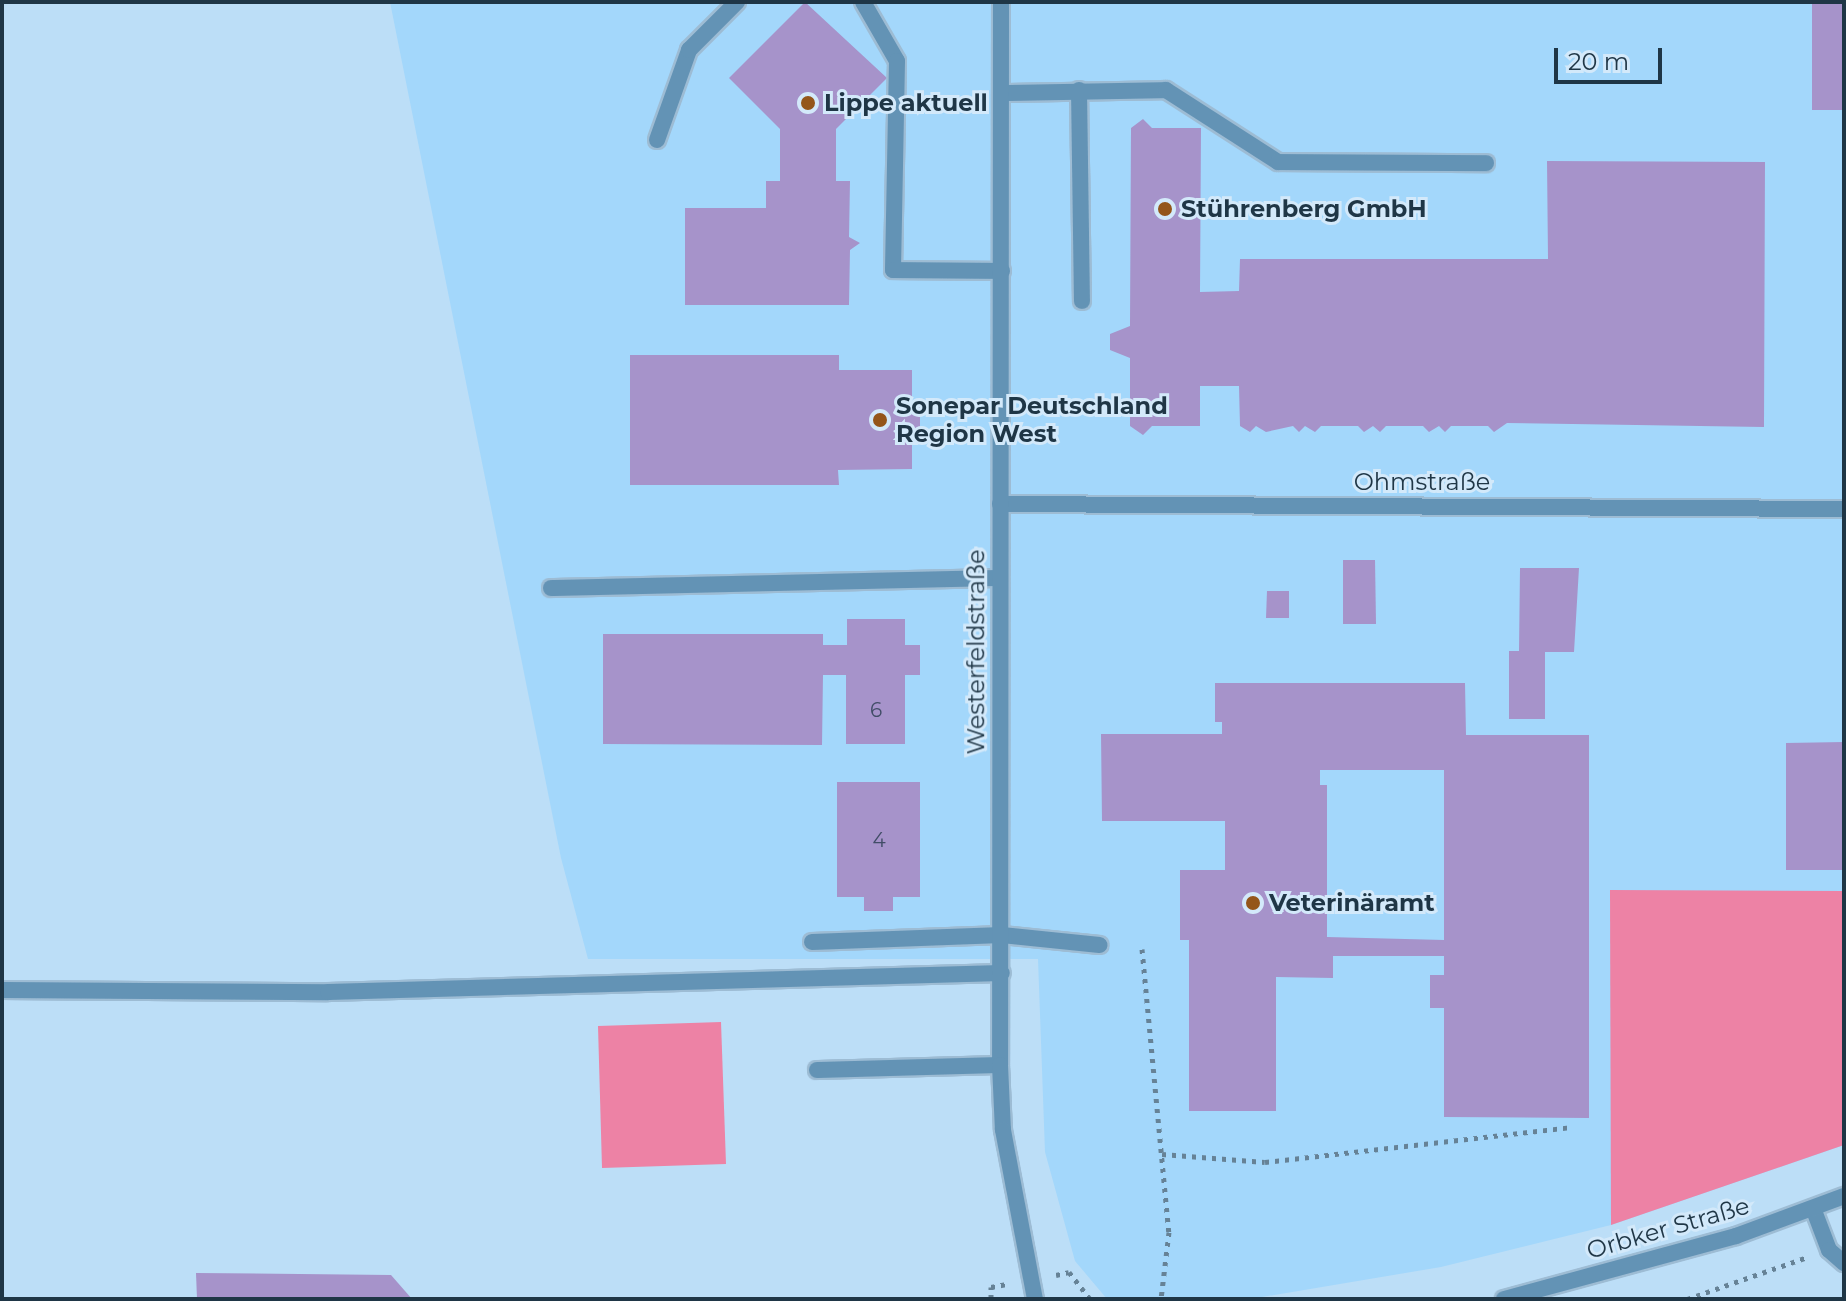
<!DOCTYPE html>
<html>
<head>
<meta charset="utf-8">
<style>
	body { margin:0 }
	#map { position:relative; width:1846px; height:1301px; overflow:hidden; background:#bcdef7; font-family:Montserrat,sans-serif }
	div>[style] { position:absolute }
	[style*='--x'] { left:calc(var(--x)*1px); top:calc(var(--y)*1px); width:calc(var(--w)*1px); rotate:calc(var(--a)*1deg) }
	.built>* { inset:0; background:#a3d7fb }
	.green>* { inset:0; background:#ed82a5 }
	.building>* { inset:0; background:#a693ca }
	.path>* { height:5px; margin-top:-2.5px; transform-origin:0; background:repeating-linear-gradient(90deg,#668296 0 4px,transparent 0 10px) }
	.roads { filter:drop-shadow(2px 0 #9dbcd4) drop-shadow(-2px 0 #9dbcd4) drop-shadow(0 2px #9dbcd4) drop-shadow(0 -2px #9dbcd4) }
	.service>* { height:16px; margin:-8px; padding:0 8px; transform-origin:8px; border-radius:8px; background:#6393b5 }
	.minor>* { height:16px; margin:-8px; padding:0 8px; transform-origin:8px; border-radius:8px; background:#6393b5 }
	.tertiary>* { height:16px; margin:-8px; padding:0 8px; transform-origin:8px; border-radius:8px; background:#6393b5 }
	.dots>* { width:22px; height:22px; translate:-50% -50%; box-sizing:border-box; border:4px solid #d3e9fa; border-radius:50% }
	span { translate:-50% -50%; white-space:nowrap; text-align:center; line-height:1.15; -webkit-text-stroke:6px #d3e9fa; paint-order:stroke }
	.number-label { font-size:20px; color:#414d67 }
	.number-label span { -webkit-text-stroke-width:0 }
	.poi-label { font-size:24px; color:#1f3646; font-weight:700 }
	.left { translate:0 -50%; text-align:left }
	.street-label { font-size:24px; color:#1f3646 }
	.frame { position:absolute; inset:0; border:4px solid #1f3646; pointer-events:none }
	.scale { position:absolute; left:1554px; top:48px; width:108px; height:36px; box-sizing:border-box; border:4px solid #1f3646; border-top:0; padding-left:10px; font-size:24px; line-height:28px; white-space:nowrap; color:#1f3646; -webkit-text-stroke:6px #d3e9fa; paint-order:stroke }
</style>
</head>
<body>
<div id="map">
	<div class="built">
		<div style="clip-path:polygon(390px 2px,1844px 2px,1844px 1145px,1611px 1225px,1441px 1267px,1250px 1299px,1107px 1299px,1075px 1261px,1045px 1152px,1038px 959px,588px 959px,561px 858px)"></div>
	</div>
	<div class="green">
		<div style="clip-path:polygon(1610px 890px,1844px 891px,1844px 1145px,1611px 1225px)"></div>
		<div style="clip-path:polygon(721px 1022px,726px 1164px,602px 1168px,598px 1026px)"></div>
	</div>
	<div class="building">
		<div style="clip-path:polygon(805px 2px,887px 78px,836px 129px,836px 181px,850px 181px,849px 237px,860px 243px,850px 250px,849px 305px,685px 305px,685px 208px,766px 208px,766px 181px,780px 181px,780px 129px,729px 78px)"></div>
		<div style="clip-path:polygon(1812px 2px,1844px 2px,1844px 110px,1812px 110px)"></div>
		<div style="clip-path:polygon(1143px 119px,1152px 128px,1201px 128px,1200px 292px,1239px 291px,1240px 259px,1548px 259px,1547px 161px,1765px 162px,1764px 427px,1507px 423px,1494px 432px,1488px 426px,1451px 426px,1445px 432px,1439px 426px,1429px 432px,1423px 426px,1386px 426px,1380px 432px,1373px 426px,1364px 432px,1358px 426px,1321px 426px,1315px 432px,1305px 426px,1299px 432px,1293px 426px,1266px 432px,1256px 426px,1250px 432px,1240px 426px,1239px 386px,1200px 386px,1200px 426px,1152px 426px,1143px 435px,1130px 426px,1130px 358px,1110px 350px,1110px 334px,1130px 326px,1131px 128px)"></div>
		<div style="clip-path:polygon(630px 355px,839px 355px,839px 370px,912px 370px,912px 407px,920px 407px,920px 433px,912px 433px,912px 469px,838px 470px,839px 485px,630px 485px)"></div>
		<div style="clip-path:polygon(1343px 560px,1375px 560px,1376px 624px,1343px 624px)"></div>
		<div style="clip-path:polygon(1520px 568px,1579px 568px,1574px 652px,1545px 652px,1545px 719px,1509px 719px,1509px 651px,1519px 651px)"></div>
		<div style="clip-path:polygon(1267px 591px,1289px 591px,1289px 618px,1266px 618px)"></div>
		<div style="clip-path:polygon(847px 619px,905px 619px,905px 645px,920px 645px,920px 675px,905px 675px,905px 744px,846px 744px,846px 675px,823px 675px,822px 745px,603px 744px,603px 634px,823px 634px,823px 645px,847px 645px)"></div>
		<div style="clip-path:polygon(evenodd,1215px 683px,1465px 683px,1466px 735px,1589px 735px,1589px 1118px,1444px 1117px,1444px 1008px,1430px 1008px,1430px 975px,1444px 975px,1444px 956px,1333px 956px,1333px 978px,1276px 977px,1276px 1111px,1189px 1111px,1189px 940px,1180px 940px,1180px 870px,1225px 870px,1225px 821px,1102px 821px,1101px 734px,1222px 734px,1222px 722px,1215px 722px,1215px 683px,1320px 770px,1444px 770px,1444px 940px,1327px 937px,1327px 785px,1320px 785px,1320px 770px)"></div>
		<div style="clip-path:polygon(1844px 742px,1844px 870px,1786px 870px,1786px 743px)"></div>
		<div style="clip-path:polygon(837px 782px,920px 782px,920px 897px,893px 897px,893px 911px,864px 911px,864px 897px,837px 897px)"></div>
		<div style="clip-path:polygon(196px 1273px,391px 1275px,412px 1299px,197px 1299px)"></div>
	</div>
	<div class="path">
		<div style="--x:1142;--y:949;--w:284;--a:84.6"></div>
		<div style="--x:1169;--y:1232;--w:67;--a:96.8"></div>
		<div style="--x:1162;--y:1154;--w:103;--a:4.4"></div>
		<div style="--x:1265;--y:1162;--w:308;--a:-6.5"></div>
		<div style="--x:1056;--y:1275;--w:13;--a:-13"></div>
		<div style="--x:1069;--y:1272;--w:34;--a:52"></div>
		<div style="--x:991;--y:1299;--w:12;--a:-90"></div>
		<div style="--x:991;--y:1287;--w:16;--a:-11"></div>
		<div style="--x:1687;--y:1299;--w:125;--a:-19.2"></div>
	</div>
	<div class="roads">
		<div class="service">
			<div style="--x:863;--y:2;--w:68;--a:60"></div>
			<div style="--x:897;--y:61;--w:209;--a:91.1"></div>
			<div style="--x:893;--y:270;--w:109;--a:0.5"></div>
			<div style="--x:1079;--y:90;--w:211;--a:89.2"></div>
			<div style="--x:1002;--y:93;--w:164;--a:-1"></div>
			<div style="--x:1166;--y:90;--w:133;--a:32.7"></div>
			<div style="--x:1278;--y:162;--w:208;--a:0.3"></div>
			<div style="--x:657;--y:140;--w:96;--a:-70.4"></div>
			<div style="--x:689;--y:50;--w:68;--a:-45"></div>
			<div style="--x:551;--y:588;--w:449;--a:-1.3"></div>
			<div style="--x:812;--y:942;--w:190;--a:-2.1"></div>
			<div style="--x:1002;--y:935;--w:98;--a:5.9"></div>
			<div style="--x:2;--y:990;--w:326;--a:0.4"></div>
			<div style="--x:328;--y:992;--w:674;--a:-1.61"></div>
			<div style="--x:817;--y:1070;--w:183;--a:-1.6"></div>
			<div style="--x:1813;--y:1208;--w:45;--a:69.1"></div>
			<div style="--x:1829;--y:1250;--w:20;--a:41"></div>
		</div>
		<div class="minor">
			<div style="--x:1000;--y:504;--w:844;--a:0.34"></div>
		</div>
		<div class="tertiary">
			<div style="--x:1001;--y:2;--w:1063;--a:90.05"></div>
			<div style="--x:1000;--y:1065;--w:65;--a:87.4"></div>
			<div style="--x:1003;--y:1130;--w:172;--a:79.3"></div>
			<div style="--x:1504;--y:1299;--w:240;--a:-15.2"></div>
			<div style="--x:1736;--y:1236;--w:115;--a:-20.3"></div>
		</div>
	</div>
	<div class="dots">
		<div style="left:808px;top:103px;background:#94561a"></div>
		<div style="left:1165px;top:209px;background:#94561a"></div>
		<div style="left:880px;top:420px;background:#94561a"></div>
		<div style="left:1253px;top:903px;background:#94561a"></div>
	</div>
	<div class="number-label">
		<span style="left:876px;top:710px">6</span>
		<span style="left:879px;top:840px">4</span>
	</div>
	<div class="poi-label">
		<span class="left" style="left:824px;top:103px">Lippe aktuell</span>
		<span class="left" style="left:1181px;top:209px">Stührenberg GmbH</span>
		<span class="left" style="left:896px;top:420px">Sonepar Deutschland<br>Region West</span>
		<span class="left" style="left:1269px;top:903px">Veterinäramt</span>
	</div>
	<div class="street-label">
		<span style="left:1422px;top:482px">Ohmstraße</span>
		<span style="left:976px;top:652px;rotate:-90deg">Westerfeldstraße</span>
		<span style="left:1668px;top:1228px;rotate:-16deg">Orbker Straße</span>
	</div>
	<div class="frame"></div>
	<div class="scale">20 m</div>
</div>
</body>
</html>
